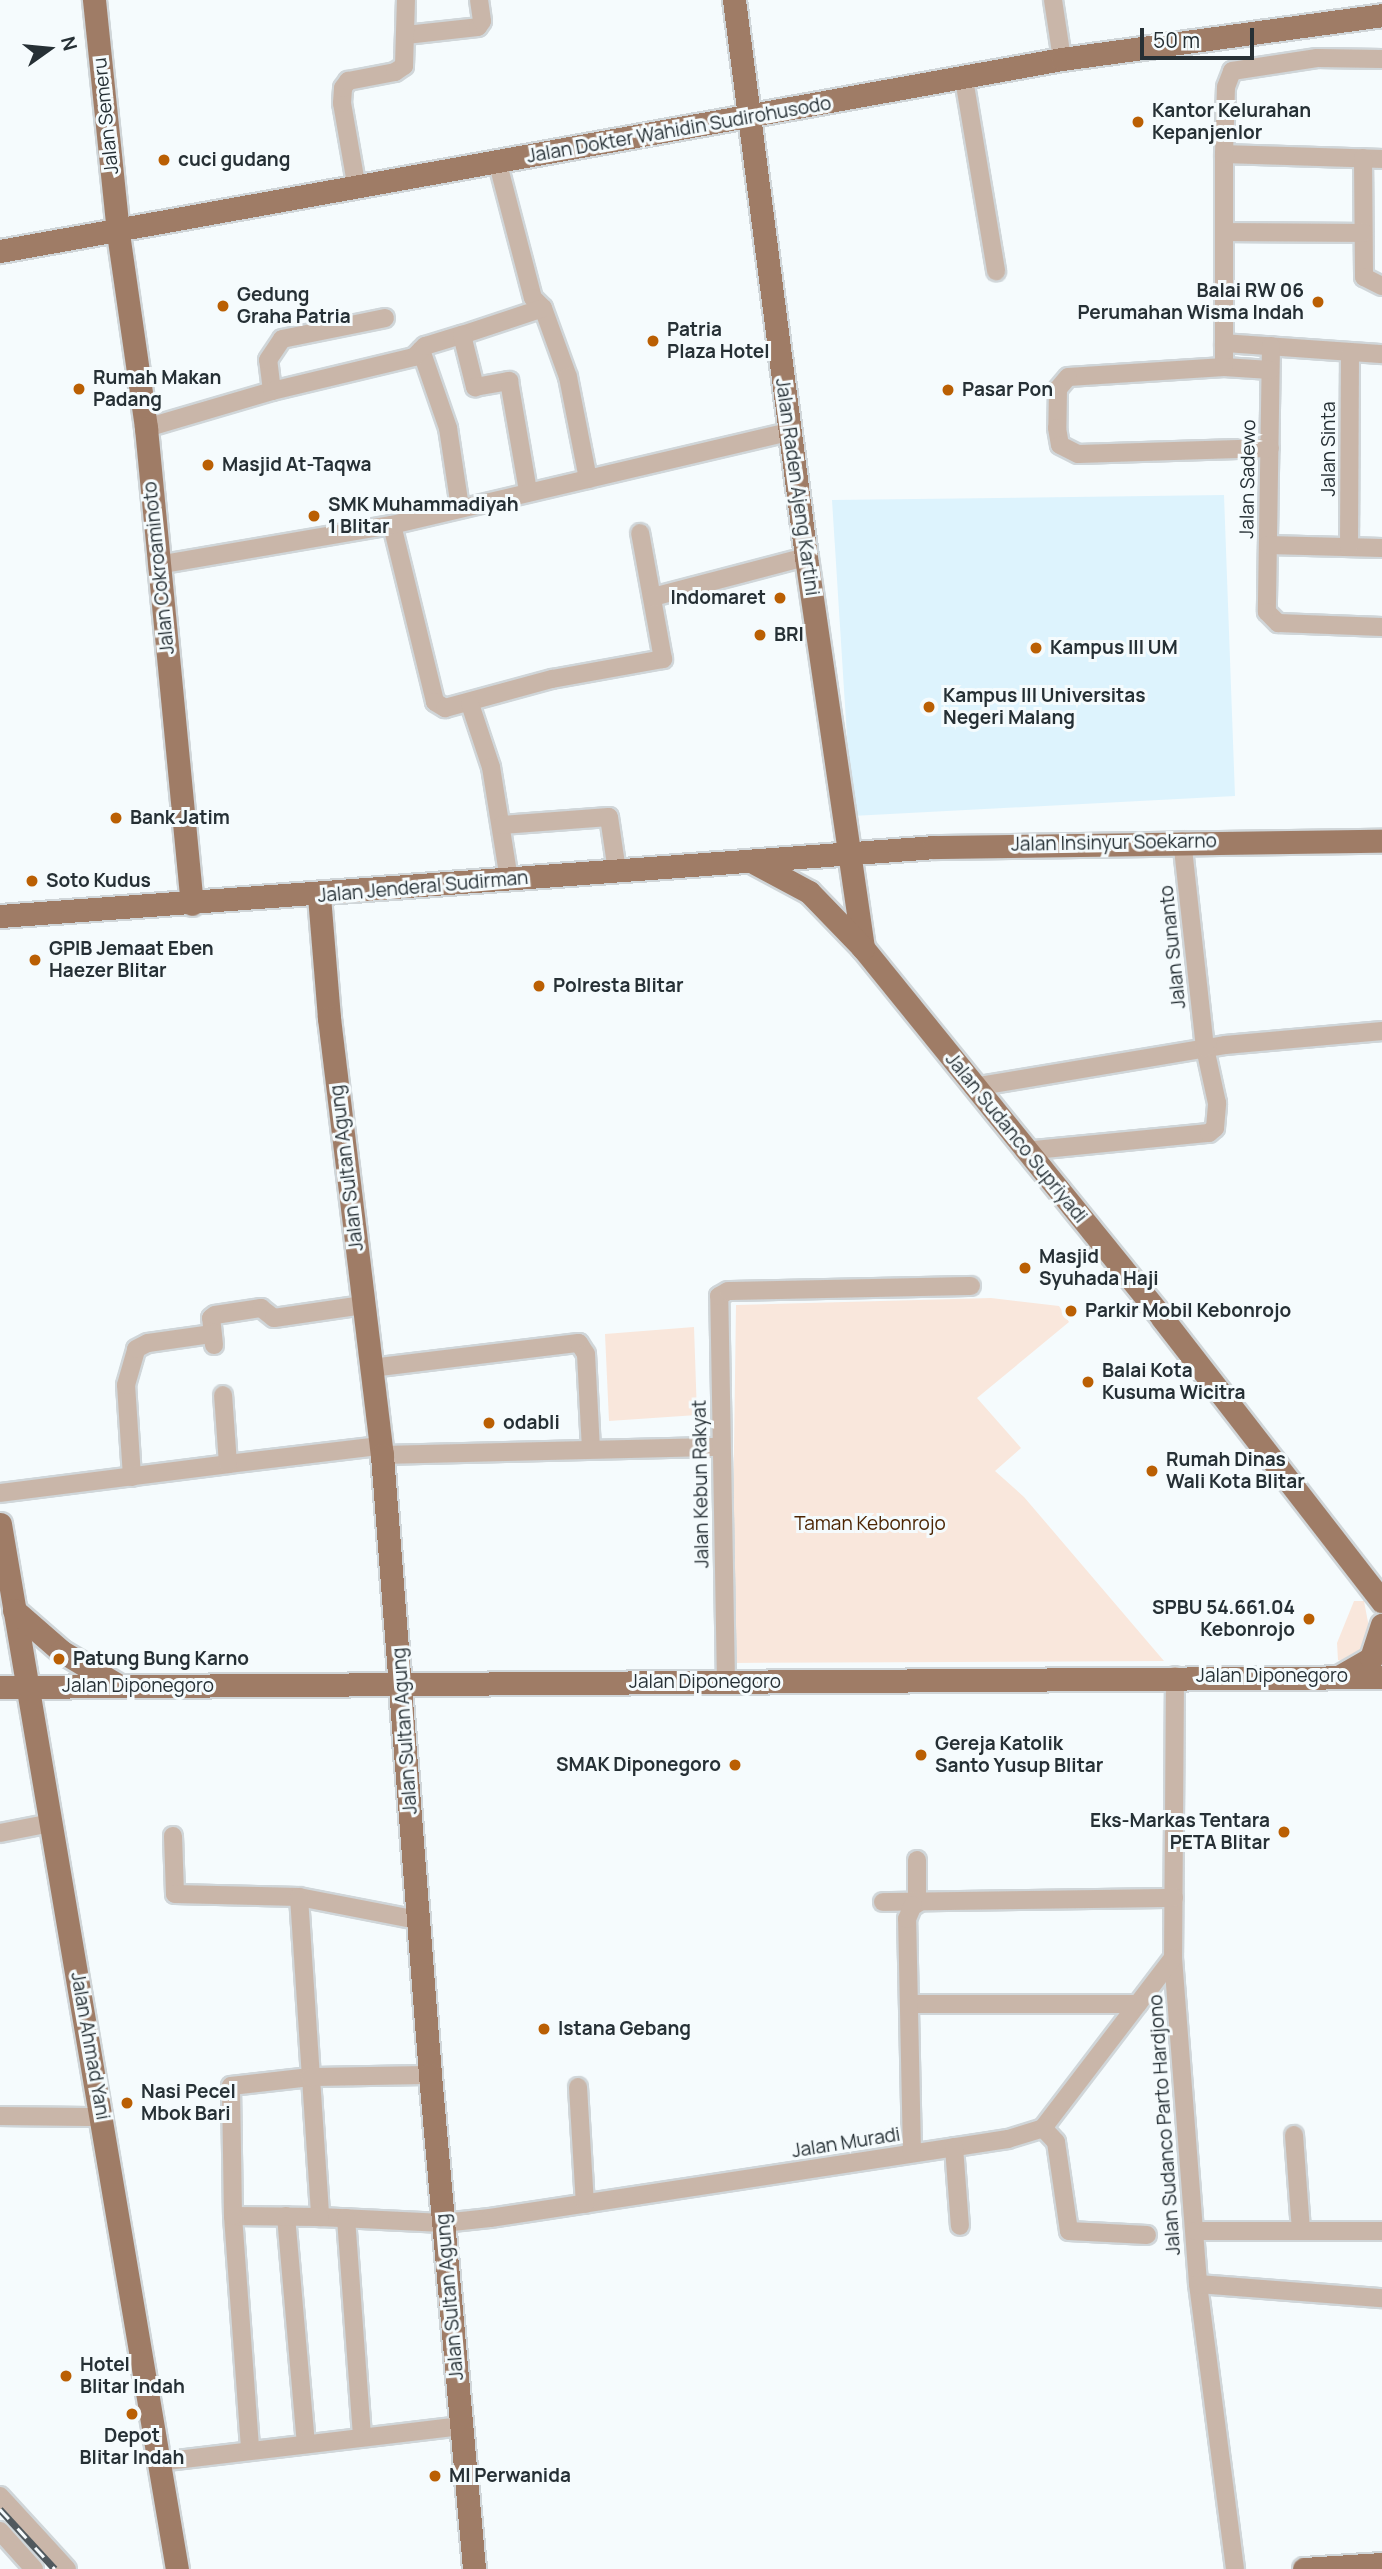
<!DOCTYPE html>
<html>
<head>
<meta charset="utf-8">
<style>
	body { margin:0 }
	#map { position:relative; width:1382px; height:2569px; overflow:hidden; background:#f5fbfd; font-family:Manrope,sans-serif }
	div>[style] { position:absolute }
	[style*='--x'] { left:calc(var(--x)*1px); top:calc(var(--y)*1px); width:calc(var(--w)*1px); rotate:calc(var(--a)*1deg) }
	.built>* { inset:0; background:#ddf3fd }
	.green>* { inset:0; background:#f9e7dc }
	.roads { filter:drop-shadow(2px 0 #d0d6d9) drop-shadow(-2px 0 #d0d6d9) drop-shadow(0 2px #d0d6d9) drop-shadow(0 -2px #d0d6d9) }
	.minor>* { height:18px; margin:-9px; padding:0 9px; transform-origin:9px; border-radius:9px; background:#c9b6a9 }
	.major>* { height:23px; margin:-11.5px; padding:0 11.5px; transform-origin:11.5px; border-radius:11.5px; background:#9f7c66 }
	.rail>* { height:7px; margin-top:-3.5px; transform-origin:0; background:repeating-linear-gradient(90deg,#f5fbfd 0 13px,#50595e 0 26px); box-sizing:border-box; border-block:2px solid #50595e }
	.dots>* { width:19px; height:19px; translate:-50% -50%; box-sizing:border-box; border:4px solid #f5fbfd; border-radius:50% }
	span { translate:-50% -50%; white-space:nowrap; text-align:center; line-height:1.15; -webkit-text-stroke:6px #f5fbfd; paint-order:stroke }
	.poi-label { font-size:19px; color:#263035; font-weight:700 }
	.left { translate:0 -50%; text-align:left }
	.right { translate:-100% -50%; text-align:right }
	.street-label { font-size:19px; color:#263035 }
	.park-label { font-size:19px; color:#4c2402 }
	.north { position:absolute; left:14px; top:14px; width:70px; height:70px; -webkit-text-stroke:5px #f5fbfd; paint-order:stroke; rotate:75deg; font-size:19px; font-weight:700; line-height:28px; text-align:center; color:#263035 }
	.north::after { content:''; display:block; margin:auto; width:24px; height:32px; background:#263035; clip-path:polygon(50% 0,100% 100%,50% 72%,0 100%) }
	.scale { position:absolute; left:1140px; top:28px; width:114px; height:32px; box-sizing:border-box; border:4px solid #263035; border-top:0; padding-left:9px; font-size:21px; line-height:24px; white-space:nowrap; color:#263035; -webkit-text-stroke:5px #f5fbfd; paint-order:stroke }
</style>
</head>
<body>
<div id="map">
	<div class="built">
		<div style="clip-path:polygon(1224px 495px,1235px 796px,852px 816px,832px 500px)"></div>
	</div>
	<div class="green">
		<div style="clip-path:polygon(991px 1298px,1059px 1306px,1069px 1322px,977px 1398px,1021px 1448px,995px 1471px,1024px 1497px,1164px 1661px,731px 1663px,736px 1305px)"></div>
		<div style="clip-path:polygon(694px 1327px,697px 1415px,609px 1421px,605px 1334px)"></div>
		<div style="clip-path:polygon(1354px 1601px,1364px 1601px,1371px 1638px,1361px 1658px,1350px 1663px,1338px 1660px,1337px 1643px)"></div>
	</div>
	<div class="roads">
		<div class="minor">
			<div style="--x:1053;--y:0;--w:60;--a:81.3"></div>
			<div style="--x:406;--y:35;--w:72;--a:-6.3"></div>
			<div style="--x:478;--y:27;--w:7;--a:-56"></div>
			<div style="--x:482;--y:21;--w:21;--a:-98"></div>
			<div style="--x:964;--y:79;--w:195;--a:80.5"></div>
			<div style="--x:1224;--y:154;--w:158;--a:1.8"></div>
			<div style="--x:1363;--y:158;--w:119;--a:89.5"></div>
			<div style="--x:1364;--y:277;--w:20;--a:27"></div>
			<div style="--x:498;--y:164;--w:138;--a:75.4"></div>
			<div style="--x:533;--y:298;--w:14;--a:45"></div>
			<div style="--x:543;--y:308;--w:73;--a:70.1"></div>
			<div style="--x:568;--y:377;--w:104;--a:78.9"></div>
			<div style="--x:357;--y:189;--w:87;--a:-99.9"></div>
			<div style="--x:342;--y:103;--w:15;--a:-86"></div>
			<div style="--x:343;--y:88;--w:9;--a:-54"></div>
			<div style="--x:348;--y:81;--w:48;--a:-10.8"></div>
			<div style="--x:395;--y:72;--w:11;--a:-34"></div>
			<div style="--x:404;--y:66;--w:66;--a:-88.3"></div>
			<div style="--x:1227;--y:232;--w:136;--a:0.4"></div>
			<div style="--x:462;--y:335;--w:85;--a:-18.4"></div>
			<div style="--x:1224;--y:343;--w:158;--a:4"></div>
			<div style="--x:1271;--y:346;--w:266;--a:90.9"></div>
			<div style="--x:1267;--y:612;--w:16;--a:45"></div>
			<div style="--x:1278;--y:623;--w:104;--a:2.2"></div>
			<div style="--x:421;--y:350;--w:83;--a:70.9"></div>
			<div style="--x:448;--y:428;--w:80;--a:81.4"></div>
			<div style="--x:1224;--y:367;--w:213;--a:-90"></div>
			<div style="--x:1224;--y:154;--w:67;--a:-88.3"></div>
			<div style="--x:1226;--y:87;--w:17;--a:-69"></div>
			<div style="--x:1232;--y:71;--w:86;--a:-8.7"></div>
			<div style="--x:1317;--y:58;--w:65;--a:0.9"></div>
			<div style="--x:1270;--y:370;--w:46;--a:-176.3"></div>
			<div style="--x:1224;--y:367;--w:156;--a:176.3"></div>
			<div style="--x:1068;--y:377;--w:16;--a:130"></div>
			<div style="--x:1058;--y:389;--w:39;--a:91"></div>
			<div style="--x:1057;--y:428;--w:17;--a:80"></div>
			<div style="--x:1060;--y:445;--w:20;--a:27"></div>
			<div style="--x:1078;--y:454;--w:192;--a:-1.8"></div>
			<div style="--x:272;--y:391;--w:31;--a:-97"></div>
			<div style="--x:268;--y:360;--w:25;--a:-56"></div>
			<div style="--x:282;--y:339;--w:105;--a:-11.5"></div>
			<div style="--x:146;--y:428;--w:131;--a:-16.4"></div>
			<div style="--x:272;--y:391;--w:146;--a:-13.5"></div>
			<div style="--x:414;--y:357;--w:16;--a:-45"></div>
			<div style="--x:425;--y:346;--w:39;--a:-17"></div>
			<div style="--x:462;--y:335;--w:54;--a:76"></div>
			<div style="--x:475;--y:387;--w:35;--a:-10"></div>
			<div style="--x:509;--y:381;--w:112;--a:80.2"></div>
			<div style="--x:392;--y:525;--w:182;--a:76.3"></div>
			<div style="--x:435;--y:702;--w:12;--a:31"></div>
			<div style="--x:445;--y:708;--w:111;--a:-15.2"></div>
			<div style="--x:552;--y:679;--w:113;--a:-10.2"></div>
			<div style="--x:663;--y:659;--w:128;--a:-100.3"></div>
			<div style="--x:1268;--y:545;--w:114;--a:1.5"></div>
			<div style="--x:1349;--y:547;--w:195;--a:-89.7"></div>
			<div style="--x:157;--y:565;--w:238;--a:-9.7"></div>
			<div style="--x:392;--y:525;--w:408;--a:-13.2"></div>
			<div style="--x:653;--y:597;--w:158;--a:-14.7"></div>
			<div style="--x:470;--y:704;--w:66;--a:71.6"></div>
			<div style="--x:491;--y:767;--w:114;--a:80.9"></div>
			<div style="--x:502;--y:825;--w:107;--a:-4.3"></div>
			<div style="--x:609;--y:817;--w:55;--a:81.6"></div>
			<div style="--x:974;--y:1087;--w:254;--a:-9.5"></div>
			<div style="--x:1225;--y:1045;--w:158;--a:-5.1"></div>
			<div style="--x:1024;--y:1151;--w:186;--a:-5.6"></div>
			<div style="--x:1209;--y:1133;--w:8;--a:-40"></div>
			<div style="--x:1215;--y:1128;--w:25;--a:-85"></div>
			<div style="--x:1217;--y:1103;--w:56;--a:-102.3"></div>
			<div style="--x:1205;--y:1048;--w:208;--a:-96.3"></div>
			<div style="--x:214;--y:1345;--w:27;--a:-96"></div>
			<div style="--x:211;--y:1318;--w:5;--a:-37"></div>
			<div style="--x:215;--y:1315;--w:47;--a:-8.7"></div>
			<div style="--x:261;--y:1308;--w:16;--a:38"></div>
			<div style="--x:274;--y:1318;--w:90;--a:-8.3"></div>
			<div style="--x:371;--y:1368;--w:209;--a:-6.9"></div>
			<div style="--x:579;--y:1343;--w:13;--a:58"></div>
			<div style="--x:586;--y:1354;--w:95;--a:87"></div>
			<div style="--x:382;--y:1455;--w:339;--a:-1.4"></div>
			<div style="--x:228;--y:1464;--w:153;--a:-6.8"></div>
			<div style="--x:132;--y:1477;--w:92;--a:-93.7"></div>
			<div style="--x:126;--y:1385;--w:37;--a:-74"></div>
			<div style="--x:136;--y:1349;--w:13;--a:-27"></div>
			<div style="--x:148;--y:1343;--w:65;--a:-8"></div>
			<div style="--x:0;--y:1493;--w:230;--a:-7.2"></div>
			<div style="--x:228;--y:1464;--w:69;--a:-94.1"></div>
			<div style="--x:1175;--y:1676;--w:282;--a:90.4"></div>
			<div style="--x:1173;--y:1958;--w:327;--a:85.6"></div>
			<div style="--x:1198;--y:2284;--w:287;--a:82.6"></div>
			<div style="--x:726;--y:1683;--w:387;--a:-91"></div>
			<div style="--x:719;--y:1296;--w:10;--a:-29"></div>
			<div style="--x:728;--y:1291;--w:243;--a:-1.2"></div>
			<div style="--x:0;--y:1833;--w:52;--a:-11.1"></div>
			<div style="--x:173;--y:1836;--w:58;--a:88"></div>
			<div style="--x:175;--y:1894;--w:124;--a:1.4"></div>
			<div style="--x:299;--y:1897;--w:120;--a:11"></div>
			<div style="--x:917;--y:1860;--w:44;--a:90"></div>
			<div style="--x:299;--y:1897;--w:321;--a:86.2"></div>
			<div style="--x:320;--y:2217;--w:123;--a:2.8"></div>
			<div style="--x:443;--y:2223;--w:47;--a:-6.1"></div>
			<div style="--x:490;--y:2218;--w:524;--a:-8.67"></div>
			<div style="--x:1008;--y:2139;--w:37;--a:-17"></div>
			<div style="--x:1043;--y:2128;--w:214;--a:-52.6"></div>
			<div style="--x:883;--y:1902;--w:291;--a:-0.8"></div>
			<div style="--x:911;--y:2004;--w:227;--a:0"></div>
			<div style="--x:578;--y:2087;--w:117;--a:86.6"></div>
			<div style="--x:0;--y:2116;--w:102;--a:0.6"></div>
			<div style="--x:1043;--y:2128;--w:19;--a:47"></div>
			<div style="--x:1056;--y:2142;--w:90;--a:81.7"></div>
			<div style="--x:1069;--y:2231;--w:78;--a:2.9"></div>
			<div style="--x:1294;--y:2135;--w:95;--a:85.8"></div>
			<div style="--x:954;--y:2147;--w:79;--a:85.7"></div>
			<div style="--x:912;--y:2153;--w:234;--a:-91.2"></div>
			<div style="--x:907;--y:1919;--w:15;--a:-67"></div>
			<div style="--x:233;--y:2216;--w:234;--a:85.8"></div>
			<div style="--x:286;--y:2216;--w:229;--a:85"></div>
			<div style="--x:320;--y:2217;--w:87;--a:-179.3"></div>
			<div style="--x:233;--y:2216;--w:130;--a:-90.9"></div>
			<div style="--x:231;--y:2086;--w:80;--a:-6.5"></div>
			<div style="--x:310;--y:2077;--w:120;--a:-1"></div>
			<div style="--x:346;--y:2218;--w:219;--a:85.8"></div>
			<div style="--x:1195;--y:2231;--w:187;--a:0"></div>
			<div style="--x:1198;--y:2284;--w:185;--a:4.4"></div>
			<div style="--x:159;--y:2462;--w:304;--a:-6.8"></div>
			<div style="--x:0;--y:2496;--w:99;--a:47.5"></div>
			<div style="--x:0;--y:2531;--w:51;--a:48.2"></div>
		</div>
		<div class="major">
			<div style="--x:94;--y:0;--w:234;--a:84.1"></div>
			<div style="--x:118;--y:233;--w:197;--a:81.8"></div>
			<div style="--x:146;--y:428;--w:478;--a:84.5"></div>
			<div style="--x:734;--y:0;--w:562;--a:82.63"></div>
			<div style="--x:806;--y:557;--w:395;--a:81.7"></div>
			<div style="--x:863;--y:948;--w:477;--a:51"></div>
			<div style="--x:1163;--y:1319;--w:357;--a:52.2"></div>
			<div style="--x:0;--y:251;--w:1079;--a:-10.25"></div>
			<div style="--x:1062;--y:59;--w:323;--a:-7.8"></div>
			<div style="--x:755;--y:863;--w:61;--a:28.2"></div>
			<div style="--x:809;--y:892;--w:78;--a:46"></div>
			<div style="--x:319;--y:896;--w:122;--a:85.3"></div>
			<div style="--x:329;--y:1018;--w:440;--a:83.1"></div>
			<div style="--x:382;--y:1455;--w:622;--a:85.57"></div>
			<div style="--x:430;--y:2075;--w:496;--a:84.9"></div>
			<div style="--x:0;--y:916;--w:938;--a:-4.22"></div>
			<div style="--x:935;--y:847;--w:447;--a:-0.8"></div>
			<div style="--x:0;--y:1524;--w:1060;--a:80.39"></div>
			<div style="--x:14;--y:1610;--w:62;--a:41.1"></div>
			<div style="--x:61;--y:1651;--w:64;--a:31"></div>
			<div style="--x:1342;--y:1675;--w:34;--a:-30"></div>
			<div style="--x:1371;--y:1658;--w:35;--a:-72"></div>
			<div style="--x:0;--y:1687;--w:1382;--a:-0.41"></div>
			<div style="--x:1304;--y:2569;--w:78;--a:-3.7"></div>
		</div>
	</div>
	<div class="rail">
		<div style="--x:0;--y:2509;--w:81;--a:47.5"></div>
	</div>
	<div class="dots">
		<div style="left:1138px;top:122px;background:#ba5f03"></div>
		<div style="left:164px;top:160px;background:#ba5f03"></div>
		<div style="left:1318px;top:302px;background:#ba5f03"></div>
		<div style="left:223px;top:306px;background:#ba5f03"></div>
		<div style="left:653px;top:341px;background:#ba5f03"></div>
		<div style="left:79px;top:389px;background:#ba5f03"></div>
		<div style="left:948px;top:390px;background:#ba5f03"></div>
		<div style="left:208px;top:465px;background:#ba5f03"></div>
		<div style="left:314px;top:516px;background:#ba5f03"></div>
		<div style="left:780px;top:598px;background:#ba5f03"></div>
		<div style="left:760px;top:635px;background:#ba5f03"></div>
		<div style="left:1036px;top:648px;background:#ba5f03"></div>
		<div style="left:929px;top:707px;background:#ba5f03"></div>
		<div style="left:116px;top:818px;background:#ba5f03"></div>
		<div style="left:32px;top:881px;background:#ba5f03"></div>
		<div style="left:35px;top:960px;background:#ba5f03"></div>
		<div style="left:539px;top:986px;background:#ba5f03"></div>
		<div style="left:1025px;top:1268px;background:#ba5f03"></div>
		<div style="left:1071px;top:1311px;background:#ba5f03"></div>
		<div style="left:1088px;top:1382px;background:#ba5f03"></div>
		<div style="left:489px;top:1423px;background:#ba5f03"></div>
		<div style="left:1152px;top:1471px;background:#ba5f03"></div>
		<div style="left:1309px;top:1619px;background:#ba5f03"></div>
		<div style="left:59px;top:1659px;background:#ba5f03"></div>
		<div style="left:921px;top:1755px;background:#ba5f03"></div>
		<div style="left:735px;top:1765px;background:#ba5f03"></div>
		<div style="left:1284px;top:1832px;background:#ba5f03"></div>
		<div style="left:544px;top:2029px;background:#ba5f03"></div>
		<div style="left:127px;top:2103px;background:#ba5f03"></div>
		<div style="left:66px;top:2376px;background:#ba5f03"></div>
		<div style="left:132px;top:2414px;background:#ba5f03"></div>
		<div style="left:435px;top:2476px;background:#ba5f03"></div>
	</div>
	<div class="poi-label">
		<span class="left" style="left:1152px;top:122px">Kantor Kelurahan<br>Kepanjenlor</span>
		<span class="left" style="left:178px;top:160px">cuci gudang</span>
		<span class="right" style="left:1304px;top:302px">Balai RW 06<br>Perumahan Wisma Indah</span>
		<span class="left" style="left:237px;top:306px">Gedung<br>Graha Patria</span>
		<span class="left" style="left:667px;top:341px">Patria<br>Plaza Hotel</span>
		<span class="left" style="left:93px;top:389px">Rumah Makan<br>Padang</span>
		<span class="left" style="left:962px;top:390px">Pasar Pon</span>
		<span class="left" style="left:222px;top:465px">Masjid At-Taqwa</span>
		<span class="left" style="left:328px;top:516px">SMK Muhammadiyah<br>1 Blitar</span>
		<span class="right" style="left:766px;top:598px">Indomaret</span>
		<span class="left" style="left:774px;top:635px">BRI</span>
		<span class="left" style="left:1050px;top:648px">Kampus III UM</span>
		<span class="left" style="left:943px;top:707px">Kampus III Universitas<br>Negeri Malang</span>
		<span class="left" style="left:130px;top:818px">Bank Jatim</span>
		<span class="left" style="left:46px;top:881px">Soto Kudus</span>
		<span class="left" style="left:49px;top:960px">GPIB Jemaat Eben<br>Haezer Blitar</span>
		<span class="left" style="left:553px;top:986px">Polresta Blitar</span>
		<span class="left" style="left:1039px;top:1268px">Masjid<br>Syuhada Haji</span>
		<span class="left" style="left:1085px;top:1311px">Parkir Mobil Kebonrojo</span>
		<span class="left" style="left:1102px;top:1382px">Balai Kota<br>Kusuma Wicitra</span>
		<span class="left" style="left:503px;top:1423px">odabli</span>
		<span class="left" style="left:1166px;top:1471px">Rumah Dinas<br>Wali Kota Blitar</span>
		<span class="right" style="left:1295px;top:1619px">SPBU 54.661.04<br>Kebonrojo</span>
		<span class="left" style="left:73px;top:1659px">Patung Bung Karno</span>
		<span class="left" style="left:935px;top:1755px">Gereja Katolik<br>Santo Yusup Blitar</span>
		<span class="right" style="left:721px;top:1765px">SMAK Diponegoro</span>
		<span class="right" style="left:1270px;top:1832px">Eks-Markas Tentara<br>PETA Blitar</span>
		<span class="left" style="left:558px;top:2029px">Istana Gebang</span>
		<span class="left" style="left:141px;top:2103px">Nasi Pecel<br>Mbok Bari</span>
		<span class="left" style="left:80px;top:2376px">Hotel<br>Blitar Indah</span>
		<span style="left:132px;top:2447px">Depot<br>Blitar Indah</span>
		<span class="left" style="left:449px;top:2476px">MI Perwanida</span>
	</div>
	<div class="street-label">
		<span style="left:106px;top:116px;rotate:-96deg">Jalan Semeru</span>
		<span style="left:679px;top:130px;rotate:-10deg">Jalan Dokter Wahidin Sudirohusodo</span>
		<span style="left:1329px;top:449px;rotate:-90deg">Jalan Sinta</span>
		<span style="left:1248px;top:479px;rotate:-89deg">Jalan Sadewo</span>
		<span style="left:797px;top:487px;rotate:82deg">Jalan Raden Ajeng Kartini</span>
		<span style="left:159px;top:568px;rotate:-96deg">Jalan Cokroaminoto</span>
		<span style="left:1114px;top:843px;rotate:-1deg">Jalan Insinyur Soekarno</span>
		<span style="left:423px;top:887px;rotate:-5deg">Jalan Jenderal Sudirman</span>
		<span style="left:1173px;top:947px;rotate:-96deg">Jalan Sunanto</span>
		<span style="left:1016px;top:1138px;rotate:51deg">Jalan Sudanco Supriyadi</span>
		<span style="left:347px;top:1168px;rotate:-97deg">Jalan Sultan Agung</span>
		<span style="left:701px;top:1484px;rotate:-91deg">Jalan Kebun Rakyat</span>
		<span style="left:1272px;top:1676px">Jalan Diponegoro</span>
		<span style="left:705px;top:1682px">Jalan Diponegoro</span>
		<span style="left:138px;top:1686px">Jalan Diponegoro</span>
		<span style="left:405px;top:1731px;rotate:-94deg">Jalan Sultan Agung</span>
		<span style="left:90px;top:2046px;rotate:80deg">Jalan Ahmad Yani</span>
		<span style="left:1165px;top:2125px;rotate:-94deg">Jalan Sudanco Parto Hardjono</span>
		<span style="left:846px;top:2143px;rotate:-9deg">Jalan Muradi</span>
		<span style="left:450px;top:2297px;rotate:-95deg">Jalan Sultan Agung</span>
	</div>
	<div class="park-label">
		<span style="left:870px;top:1524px">Taman Kebonrojo</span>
	</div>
	<div class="north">N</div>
	<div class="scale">50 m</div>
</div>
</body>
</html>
